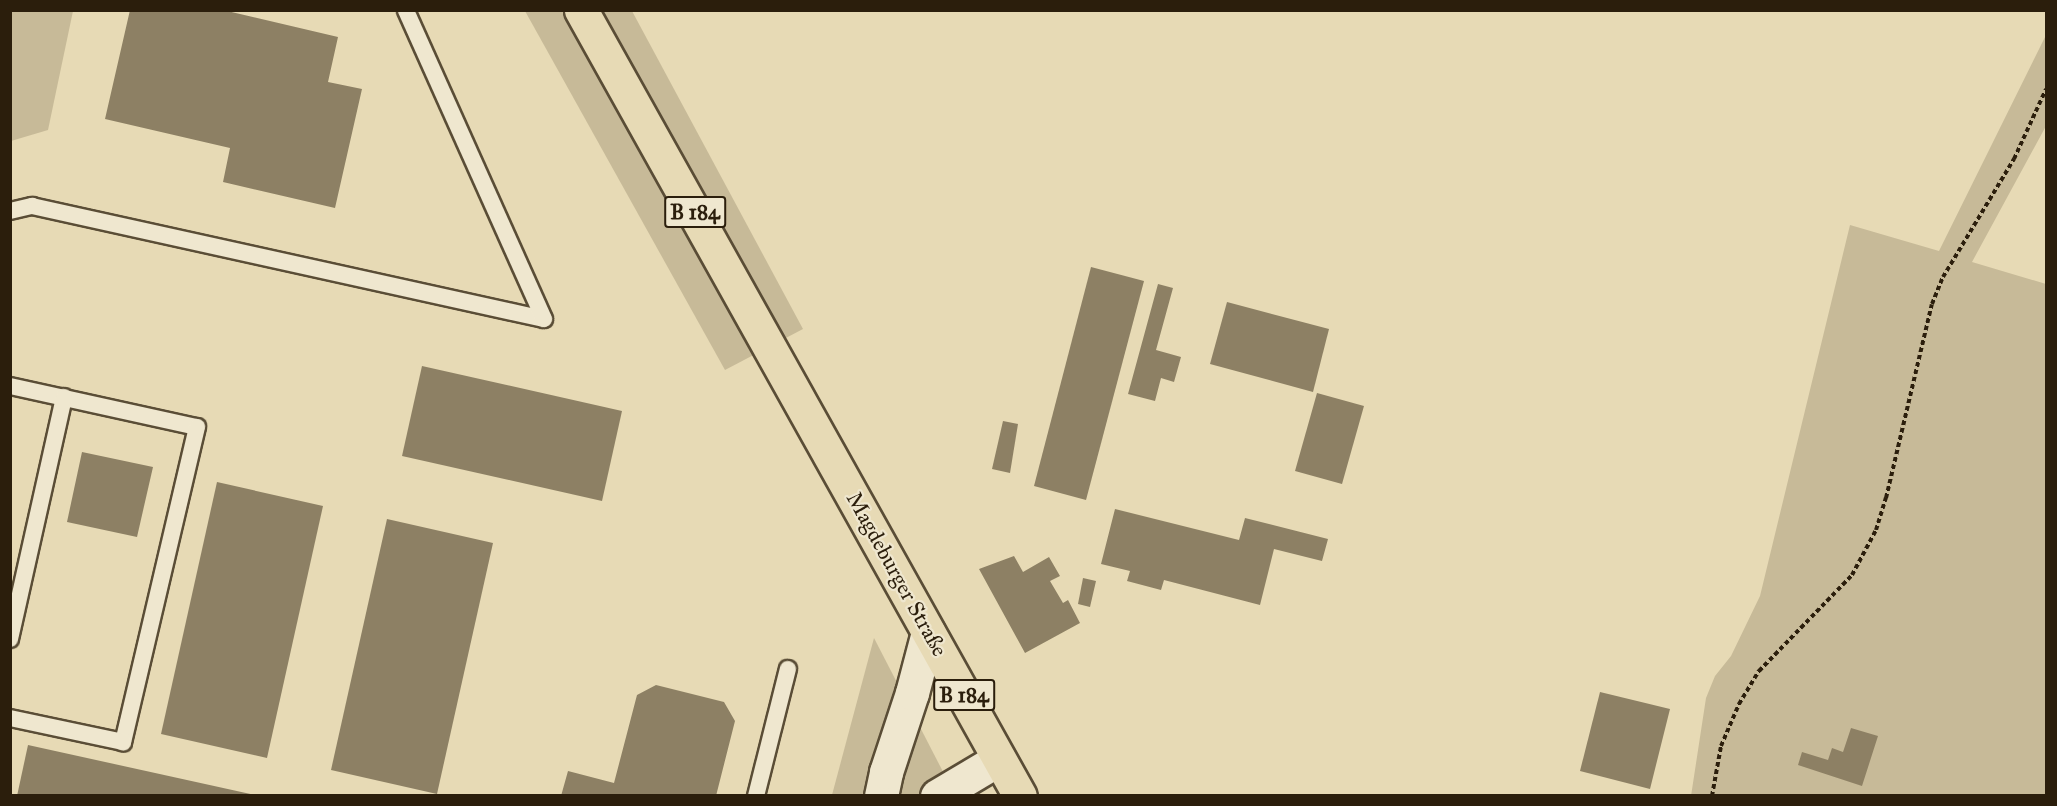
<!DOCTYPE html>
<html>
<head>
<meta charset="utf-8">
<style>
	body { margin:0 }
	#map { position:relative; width:2057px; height:806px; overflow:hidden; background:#e7dab5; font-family:"IM FELL Great Primer",serif }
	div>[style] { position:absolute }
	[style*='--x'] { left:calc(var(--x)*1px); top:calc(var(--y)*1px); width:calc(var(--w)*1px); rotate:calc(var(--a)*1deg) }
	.green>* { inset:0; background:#c7ba98 }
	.building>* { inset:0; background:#8d8064 }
	.path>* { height:4px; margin-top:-2px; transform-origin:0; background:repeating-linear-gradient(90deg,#2b1e0c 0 4.5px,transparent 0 7.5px) }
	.roads { filter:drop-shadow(2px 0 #5a4d36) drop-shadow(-2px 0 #5a4d36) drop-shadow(0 2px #5a4d36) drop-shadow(0 -2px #5a4d36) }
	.lane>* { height:16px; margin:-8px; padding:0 8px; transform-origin:8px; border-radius:8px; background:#efe7cf }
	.street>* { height:33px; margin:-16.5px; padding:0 16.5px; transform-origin:16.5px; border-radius:16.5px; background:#efe7cf }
	.primary>* { height:33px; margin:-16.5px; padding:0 16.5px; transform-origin:16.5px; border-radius:16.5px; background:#e7dab5 }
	span { translate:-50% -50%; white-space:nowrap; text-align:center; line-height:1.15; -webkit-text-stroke:4.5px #efe7cf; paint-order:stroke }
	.shield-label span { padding:2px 4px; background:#efe7cf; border:2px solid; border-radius:4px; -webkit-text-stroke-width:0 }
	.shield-label { font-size:21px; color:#2b1e0c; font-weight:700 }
	.street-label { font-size:22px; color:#2b1e0c }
	.frame { position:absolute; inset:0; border:12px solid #2b1e0c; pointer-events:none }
</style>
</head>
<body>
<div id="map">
	<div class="green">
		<div style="clip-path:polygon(10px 11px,73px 11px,48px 130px,11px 141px)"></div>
		<div style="clip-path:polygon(525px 11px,632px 11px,803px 329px,725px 370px)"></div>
		<div style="clip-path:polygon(2046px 35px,2046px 126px,1972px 262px,2046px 284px,2046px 795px,1691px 796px,1706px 698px,1715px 676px,1731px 656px,1760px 596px,1850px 225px,1939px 251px)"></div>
		<div style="clip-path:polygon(874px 638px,955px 795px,832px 795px)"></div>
	</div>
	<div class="building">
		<div style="clip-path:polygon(130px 10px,223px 10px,338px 37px,328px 82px,362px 89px,335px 208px,223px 182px,230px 148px,105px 119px)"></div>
		<div style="clip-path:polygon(1091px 267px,1144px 281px,1086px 500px,1034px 486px)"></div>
		<div style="clip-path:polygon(1158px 284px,1173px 288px,1156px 350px,1181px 357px,1174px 382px,1161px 378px,1155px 401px,1128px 394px)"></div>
		<div style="clip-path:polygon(1227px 302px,1329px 329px,1313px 392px,1210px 364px)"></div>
		<div style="clip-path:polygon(422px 366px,622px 411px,602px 501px,402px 456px)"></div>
		<div style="clip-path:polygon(1317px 393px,1364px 406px,1342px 484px,1295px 471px)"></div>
		<div style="clip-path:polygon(1003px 421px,1018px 424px,1010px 473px,992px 469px)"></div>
		<div style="clip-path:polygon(82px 452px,153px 467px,137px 537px,67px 522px)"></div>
		<div style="clip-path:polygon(217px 482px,323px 506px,267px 758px,161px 734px)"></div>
		<div style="clip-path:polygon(1115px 509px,1239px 540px,1245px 518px,1328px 539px,1322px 561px,1274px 549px,1260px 605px,1164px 580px,1161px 590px,1127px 581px,1130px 571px,1101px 564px)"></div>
		<div style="clip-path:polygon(387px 519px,493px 543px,437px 794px,331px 770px)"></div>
		<div style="clip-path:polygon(1014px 556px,1023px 572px,1049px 557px,1060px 576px,1050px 581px,1063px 603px,1068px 600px,1080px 623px,1025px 653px,979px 569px)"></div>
		<div style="clip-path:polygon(1083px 578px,1096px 581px,1090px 607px,1078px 604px)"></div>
		<div style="clip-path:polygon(656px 685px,724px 702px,735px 721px,716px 796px,561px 796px,568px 771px,614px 783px,637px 695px)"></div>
		<div style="clip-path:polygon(1600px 692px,1670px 709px,1650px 789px,1580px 771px)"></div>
		<div style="clip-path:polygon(1851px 728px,1878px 736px,1862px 786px,1798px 765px,1802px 752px,1828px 760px,1832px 748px,1843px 752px)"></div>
		<div style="clip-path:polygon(28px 745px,255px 795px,255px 796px,17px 796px)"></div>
	</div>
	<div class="path">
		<div style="--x:1712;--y:796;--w:51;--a:-79.8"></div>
		<div style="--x:1721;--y:746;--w:46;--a:-66.8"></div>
		<div style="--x:1739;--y:704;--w:39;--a:-59"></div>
		<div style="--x:1759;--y:671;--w:134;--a:-45.9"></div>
		<div style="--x:1852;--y:575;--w:51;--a:-61.9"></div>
		<div style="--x:1876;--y:530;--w:34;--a:-73"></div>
		<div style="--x:1886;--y:498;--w:199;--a:-76.7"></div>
		<div style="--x:1932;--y:304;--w:29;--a:-68"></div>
		<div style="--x:1943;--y:277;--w:138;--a:-59"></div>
		<div style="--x:2014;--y:159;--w:77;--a:-65.4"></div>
	</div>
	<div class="roads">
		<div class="lane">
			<div style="--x:10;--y:211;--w:23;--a:-13"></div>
			<div style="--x:32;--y:206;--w:524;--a:12.45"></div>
			<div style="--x:544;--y:319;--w:338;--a:-114.1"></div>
			<div style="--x:10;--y:386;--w:191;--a:12.4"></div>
			<div style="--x:197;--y:427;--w:324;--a:103.2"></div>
			<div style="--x:123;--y:742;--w:116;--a:-168"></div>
			<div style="--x:10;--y:639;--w:248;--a:-77.4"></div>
			<div style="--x:756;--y:796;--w:131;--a:-75.9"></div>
		</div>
		<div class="street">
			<div style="--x:881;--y:796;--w:25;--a:-78"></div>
			<div style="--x:886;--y:772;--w:83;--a:-71.8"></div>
			<div style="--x:912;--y:693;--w:63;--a:-75.3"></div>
			<div style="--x:937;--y:796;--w:72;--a:-30.8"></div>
		</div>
		<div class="primary">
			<div style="--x:581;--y:10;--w:900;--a:60.82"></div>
		</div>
	</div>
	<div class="shield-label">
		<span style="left:695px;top:212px">B 184</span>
		<span style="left:964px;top:695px">B 184</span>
	</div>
	<div class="street-label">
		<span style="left:897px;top:574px;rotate:61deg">Magdeburger Straße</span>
	</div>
	<div class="frame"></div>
</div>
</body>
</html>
